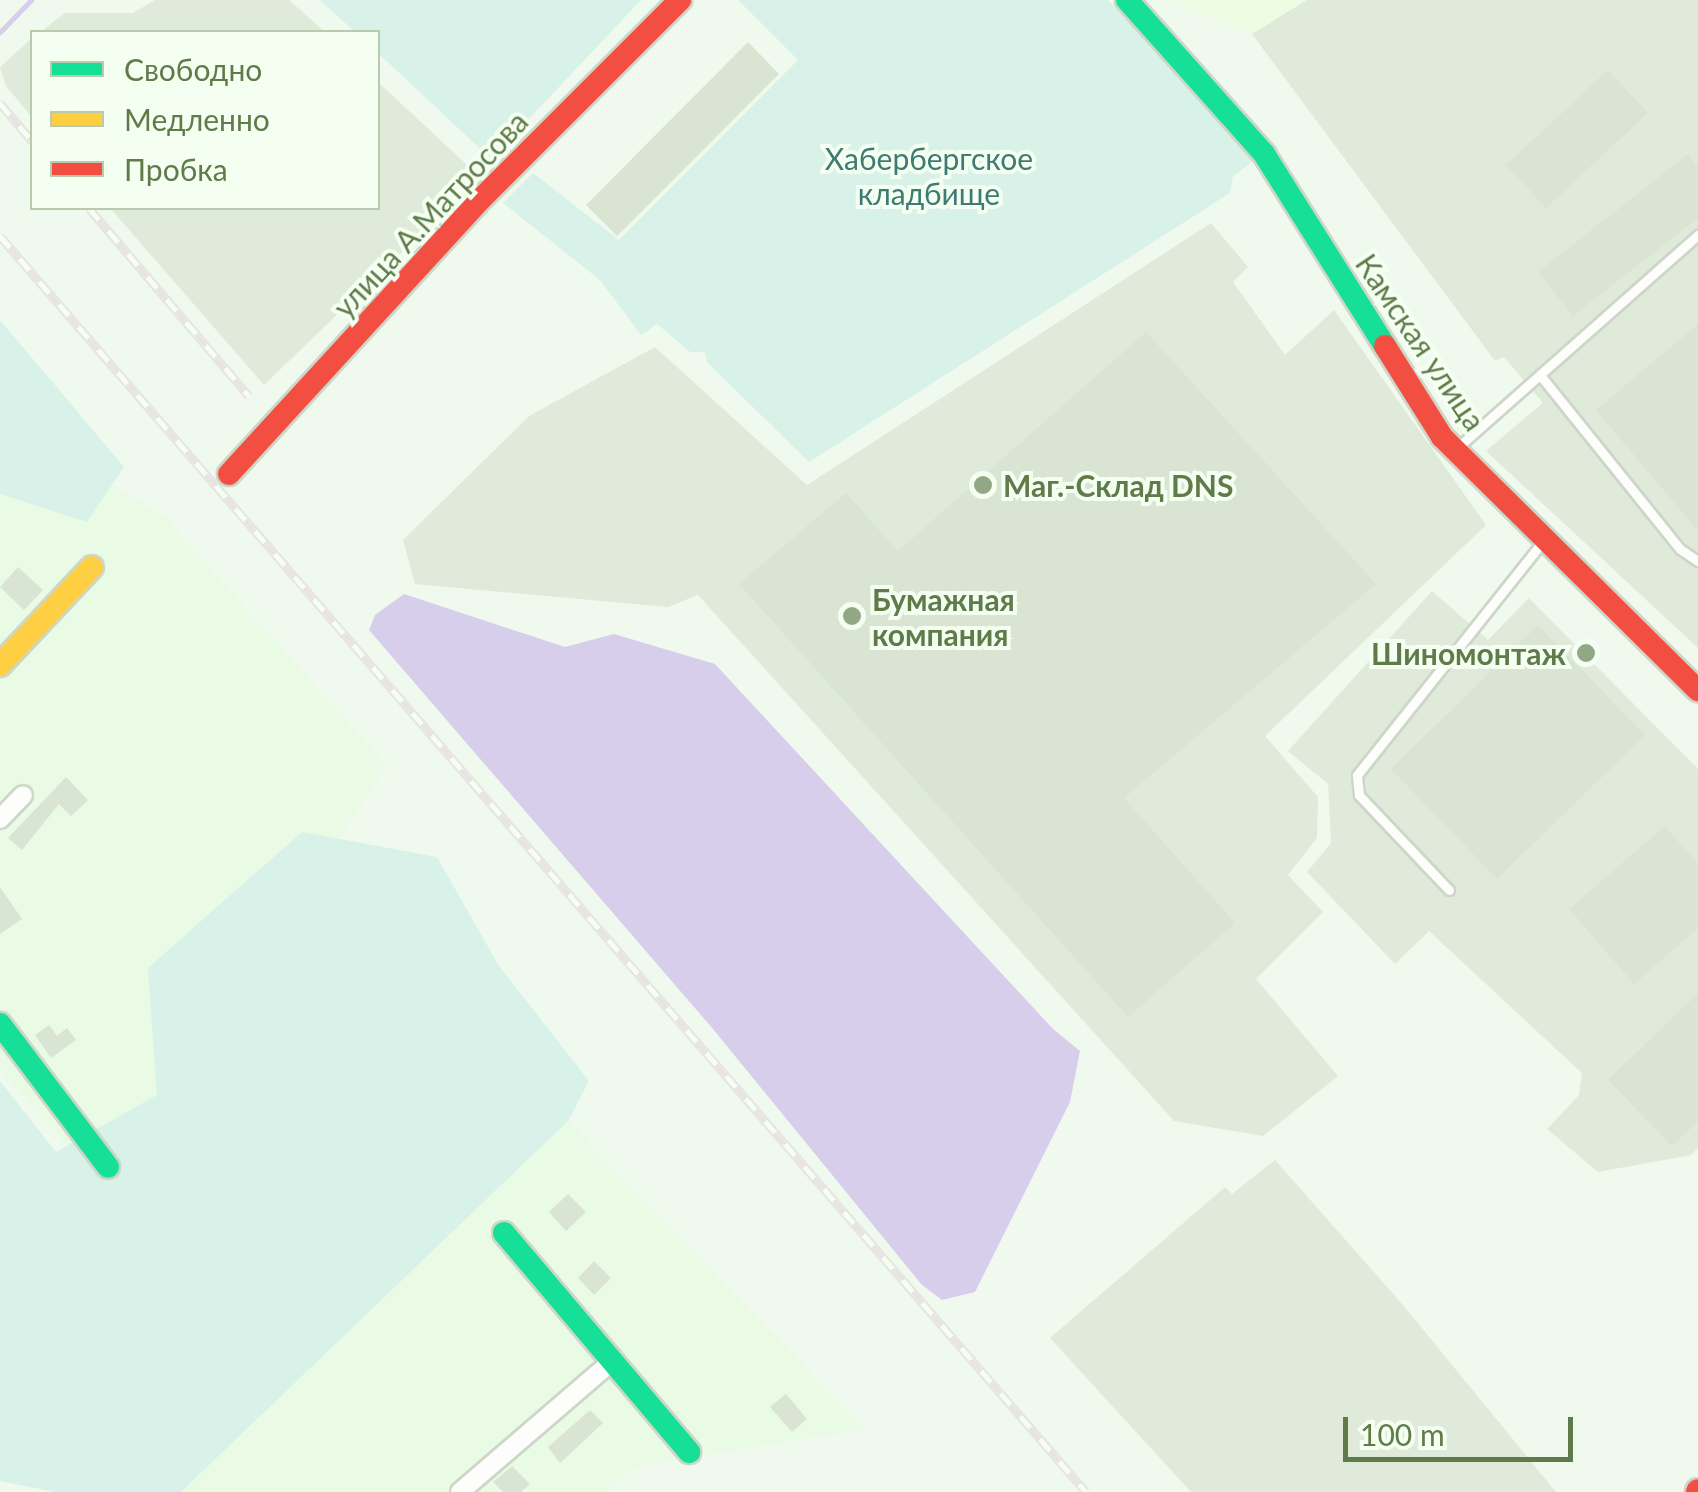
<!DOCTYPE html>
<html>
<head>
<meta charset="utf-8">
<style>
	body { margin:0 }
	#map { position:relative; width:1698px; height:1492px; overflow:hidden; background:#f0f9ee; font-family:Lato,sans-serif }
	div>[style] { position:absolute }
	[style*='--x'] { left:calc(var(--x)*1px); top:calc(var(--y)*1px); width:calc(var(--w)*1px); rotate:calc(var(--a)*1deg) }
	.residential>* { inset:0; background:#e9fae5 }
	.commercial>* { inset:0; background:#effce4 }
	.industrial>* { inset:0; background:#dfeada }
	.green>* { inset:0; background:#d8f2e9 }
	.water>* { inset:0; background:#d6ceeb }
	.stream>* { height:5px; margin:-2.5px; padding:0 2.5px; transform-origin:2.5px; border-radius:2.5px; background:#d6ceeb }
	.building>* { inset:0; background:#d9e4d2 }
	.roads { filter:drop-shadow(2px 0 #cdd6c7) drop-shadow(-2px 0 #cdd6c7) drop-shadow(0 2px #cdd6c7) drop-shadow(0 -2px #cdd6c7) }
	.lane>* { height:9px; margin:-4.5px; padding:0 4.5px; transform-origin:4.5px; border-radius:4.5px; background:#fdfefc }
	.street>* { height:18px; margin:-9px; padding:0 9px; transform-origin:9px; border-radius:9px; background:#fdfefc }
	.fast>* { height:22px; margin:-11px; padding:0 11px; transform-origin:11px; border-radius:11px; background:#16e098 }
	.slow>* { height:22px; margin:-11px; padding:0 11px; transform-origin:11px; border-radius:11px; background:#ffcf43 }
	.jam>* { height:22px; margin:-11px; padding:0 11px; transform-origin:11px; border-radius:11px; background:#f24e42 }
	.rail>* { height:9px; margin-top:-4.5px; transform-origin:0; background:repeating-linear-gradient(90deg,#f4fff1 0 15px,#e7e4e3 0 30px); box-sizing:border-box; border-block:2px solid #e7e4e3 }
	.dots>* { width:28px; height:28px; translate:-50% -50%; box-sizing:border-box; border:5px solid #f4fff1; border-radius:50% }
	span { translate:-50% -50%; white-space:nowrap; text-align:center; line-height:1.15; -webkit-text-stroke:8px #f4fff1; paint-order:stroke }
	.park-label { font-size:30px; color:#3e7b75 }
	.street-label { font-size:30px; color:#607b4a }
	.poi-label { font-size:30px; color:#607b4a; font-weight:700 }
	.left { translate:0 -50%; text-align:left }
	.right { translate:-100% -50%; text-align:right }
	.legend { position:absolute; left:30px; top:30px; width:350px; height:180px; box-sizing:border-box; background:#f4fff1; border:2px solid #b9caae; margin:0; padding:12px 18px; list-style:none; font-size:30px; color:#607b4a }
	.legend li { display:flex; align-items:center; gap:20px; height:50px }
	.legend b { width:50px; border:2px solid #b9caae }
	.scale { position:absolute; left:1343px; top:1417px; width:230px; height:45px; box-sizing:border-box; border:5px solid #607b4a; border-top:0; padding-left:12px; font-size:30px; line-height:35px; white-space:nowrap; color:#607b4a; -webkit-text-stroke:8px #f4fff1; paint-order:stroke }
</style>
</head>
<body>
<div id="map">
	<div class="residential">
		<div style="clip-path:polygon(0 416px,164px 516px,387px 766px,105px 1189px,0 1070px)"></div>
		<div style="clip-path:polygon(568px 1121px,865px 1429px,638px 1466px,607px 1492px,181px 1492px)"></div>
	</div>
	<div class="commercial">
		<div style="clip-path:polygon(1168px 0,1307px 0,1252px 34px)"></div>
	</div>
	<div class="industrial">
		<div style="clip-path:polygon(155px 0,289px 0,325px 32px,40px 32px,65px 13px,133px 13px)"></div>
		<div style="clip-path:polygon(1307px 0,1698px 0,1698px 648px,1486px 451px,1543px 403px,1504px 357px,1495px 361px,1252px 34px)"></div>
		<div style="clip-path:polygon(32px 38px,32px 117px,6px 86px,0 67px)"></div>
		<div style="clip-path:polygon(378px 82px,480px 177px,264px 385px,110px 208px,378px 208px)"></div>
		<div style="clip-path:polygon(1211px 223px,1248px 267px,1233px 282px,1285px 355px,1334px 310px,1486px 525px,1265px 736px,1318px 797px,1317px 838px,1288px 875px,1323px 912px,1256px 979px,1338px 1076px,1263px 1136px,1174px 1121px,698px 595px,668px 607px,415px 584px,403px 540px,529px 416px,655px 347px,807px 485px)"></div>
		<div style="clip-path:polygon(1432px 591px,1488px 640px,1529px 598px,1698px 769px,1698px 1148px,1691px 1155px,1598px 1172px,1547px 1129px,1579px 1095px,1582px 1073px,1429px 931px,1395px 964px,1307px 872px,1331px 843px,1328px 784px,1288px 751px)"></div>
		<div style="clip-path:polygon(1275px 1160px,1403px 1305px,1556px 1492px,1191px 1492px,1050px 1338px,1225px 1187px,1232px 1194px)"></div>
	</div>
	<div class="green">
		<div style="clip-path:polygon(320px 0,641px 0,491px 159px,378px 53px,378px 32px,355px 32px)"></div>
		<div style="clip-path:polygon(738px 0,1108px 0,1256px 159px,1233px 176px,1230px 193px,809px 462px,707px 362px,705px 352px,690px 352px,657px 324px,641px 335px,600px 280px,503px 203px,533px 173px,619px 240px,798px 60px)"></div>
		<div style="clip-path:polygon(0 320px,124px 467px,87px 522px,0 494px)"></div>
		<div style="clip-path:polygon(302px 832px,437px 857px,499px 966px,589px 1081px,568px 1121px,181px 1492px,55px 1492px,0 1481px,0 1081px,56px 1152px,157px 1095px,148px 968px)"></div>
	</div>
	<div class="water">
		<div style="clip-path:polygon(404px 594px,565px 647px,614px 634px,715px 664px,1053px 1029px,1080px 1051px,1070px 1102px,975px 1292px,942px 1300px,922px 1285px,713px 1029px,369px 630px,375px 615px)"></div>
	</div>
	<div class="stream">
		<div style="--x:0;--y:32;--w:45;--a:-45.9"></div>
	</div>
	<div class="building">
		<div style="clip-path:polygon(748px 42px,779px 74px,617px 236px,586px 205px)"></div>
		<div style="clip-path:polygon(1608px 70px,1648px 113px,1546px 208px,1506px 165px)"></div>
		<div style="clip-path:polygon(1688px 154px,1698px 167px,1698px 218px,1573px 316px,1538px 272px)"></div>
		<div style="clip-path:polygon(1698px 324px,1698px 531px,1596px 410px)"></div>
		<div style="clip-path:polygon(1146px 332px,1376px 584px,1124px 798px,1235px 923px,1128px 1017px,739px 584px,846px 493px,898px 551px)"></div>
		<div style="clip-path:polygon(18px 567px,43px 590px,24px 610px,0 587px)"></div>
		<div style="clip-path:polygon(1538px 625px,1645px 735px,1497px 879px,1391px 769px)"></div>
		<div style="clip-path:polygon(66px 777px,88px 800px,71px 816px,59px 804px,22px 850px,8px 838px)"></div>
		<div style="clip-path:polygon(1665px 826px,1698px 864px,1698px 928px,1634px 984px,1569px 909px)"></div>
		<div style="clip-path:polygon(0 887px,22px 919px,0 934px)"></div>
		<div style="clip-path:polygon(1698px 993px,1698px 1121px,1672px 1146px,1608px 1080px)"></div>
		<div style="clip-path:polygon(49px 1025px,57px 1036px,67px 1028px,76px 1040px,51px 1058px,35px 1035px)"></div>
		<div style="clip-path:polygon(568px 1194px,586px 1212px,566px 1231px,549px 1212px)"></div>
		<div style="clip-path:polygon(594px 1261px,611px 1278px,594px 1295px,578px 1278px)"></div>
		<div style="clip-path:polygon(786px 1394px,807px 1419px,792px 1432px,770px 1407px)"></div>
		<div style="clip-path:polygon(590px 1410px,603px 1423px,560px 1463px,548px 1447px)"></div>
		<div style="clip-path:polygon(512px 1466px,530px 1484px,521px 1492px,503px 1492px,493px 1482px)"></div>
	</div>
	<div class="roads">
		<div class="lane">
			<div style="--x:1540;--y:375;--w:223;--a:51.2"></div>
			<div style="--x:1680;--y:549;--w:22;--a:34"></div>
			<div style="--x:1457;--y:448;--w:322;--a:-41.5"></div>
			<div style="--x:1449;--y:890;--w:131;--a:-133.5"></div>
			<div style="--x:1359;--y:795;--w:20;--a:-96"></div>
			<div style="--x:1357;--y:775;--w:300;--a:-51.5"></div>
		</div>
		<div class="street">
			<div style="--x:0;--y:819;--w:33;--a:-46"></div>
			<div style="--x:460;--y:1492;--w:199;--a:-40.7"></div>
		</div>
		<div class="fast">
			<div style="--x:1127;--y:0;--w:206;--a:48.3"></div>
			<div style="--x:1264;--y:154;--w:227;--a:57.8"></div>
			<div style="--x:0;--y:1024;--w:179;--a:52.9"></div>
			<div style="--x:504;--y:1233;--w:287;--a:49.8"></div>
		</div>
		<div class="slow">
			<div style="--x:0;--y:665;--w:134;--a:-46.8"></div>
		</div>
		<div class="jam">
			<div style="--x:1385;--y:346;--w:107;--a:57.9"></div>
			<div style="--x:1442;--y:437;--w:360;--a:44.7"></div>
			<div style="--x:229;--y:474;--w:376;--a:-47.5"></div>
			<div style="--x:483;--y:197;--w:279;--a:-45"></div>
			<div style="--x:1697;--y:1492;--w:2;--a:-63"></div>
		</div>
	</div>
	<div class="rail">
		<div style="--x:0;--y:103;--w:50;--a:49.9"></div>
		<div style="--x:89;--y:208;--w:247;--a:49.6"></div>
		<div style="--x:0;--y:236;--w:1660;--a:49.15"></div>
	</div>
	<div class="dots">
		<div style="left:983px;top:485px;background:#92a783"></div>
		<div style="left:852px;top:616px;background:#92a783"></div>
		<div style="left:1586px;top:653px;background:#92a783"></div>
	</div>
	<div class="park-label">
		<span style="left:929px;top:175px">Хабербергское<br>кладбище</span>
	</div>
	<div class="street-label">
		<span style="left:430px;top:214px;rotate:-47deg">улица А.Матросова</span>
		<span style="left:1421px;top:342px;rotate:56deg">Камская улица</span>
	</div>
	<div class="poi-label">
		<span class="left" style="left:1003px;top:485px">Маг.-Склад DNS</span>
		<span class="left" style="left:872px;top:616px">Бумажная<br>компания</span>
		<span class="right" style="left:1566px;top:653px">Шиномонтаж</span>
	</div>
	<ul class="legend">
	<li><b style="height:12px;background:#16e098"></b>Свободно</li>
	<li><b style="height:12px;background:#ffcf43"></b>Медленно</li>
	<li><b style="height:12px;background:#f24e42"></b>Пробка</li>
	</ul>
	<div class="scale">100 m</div>
</div>
</body>
</html>
